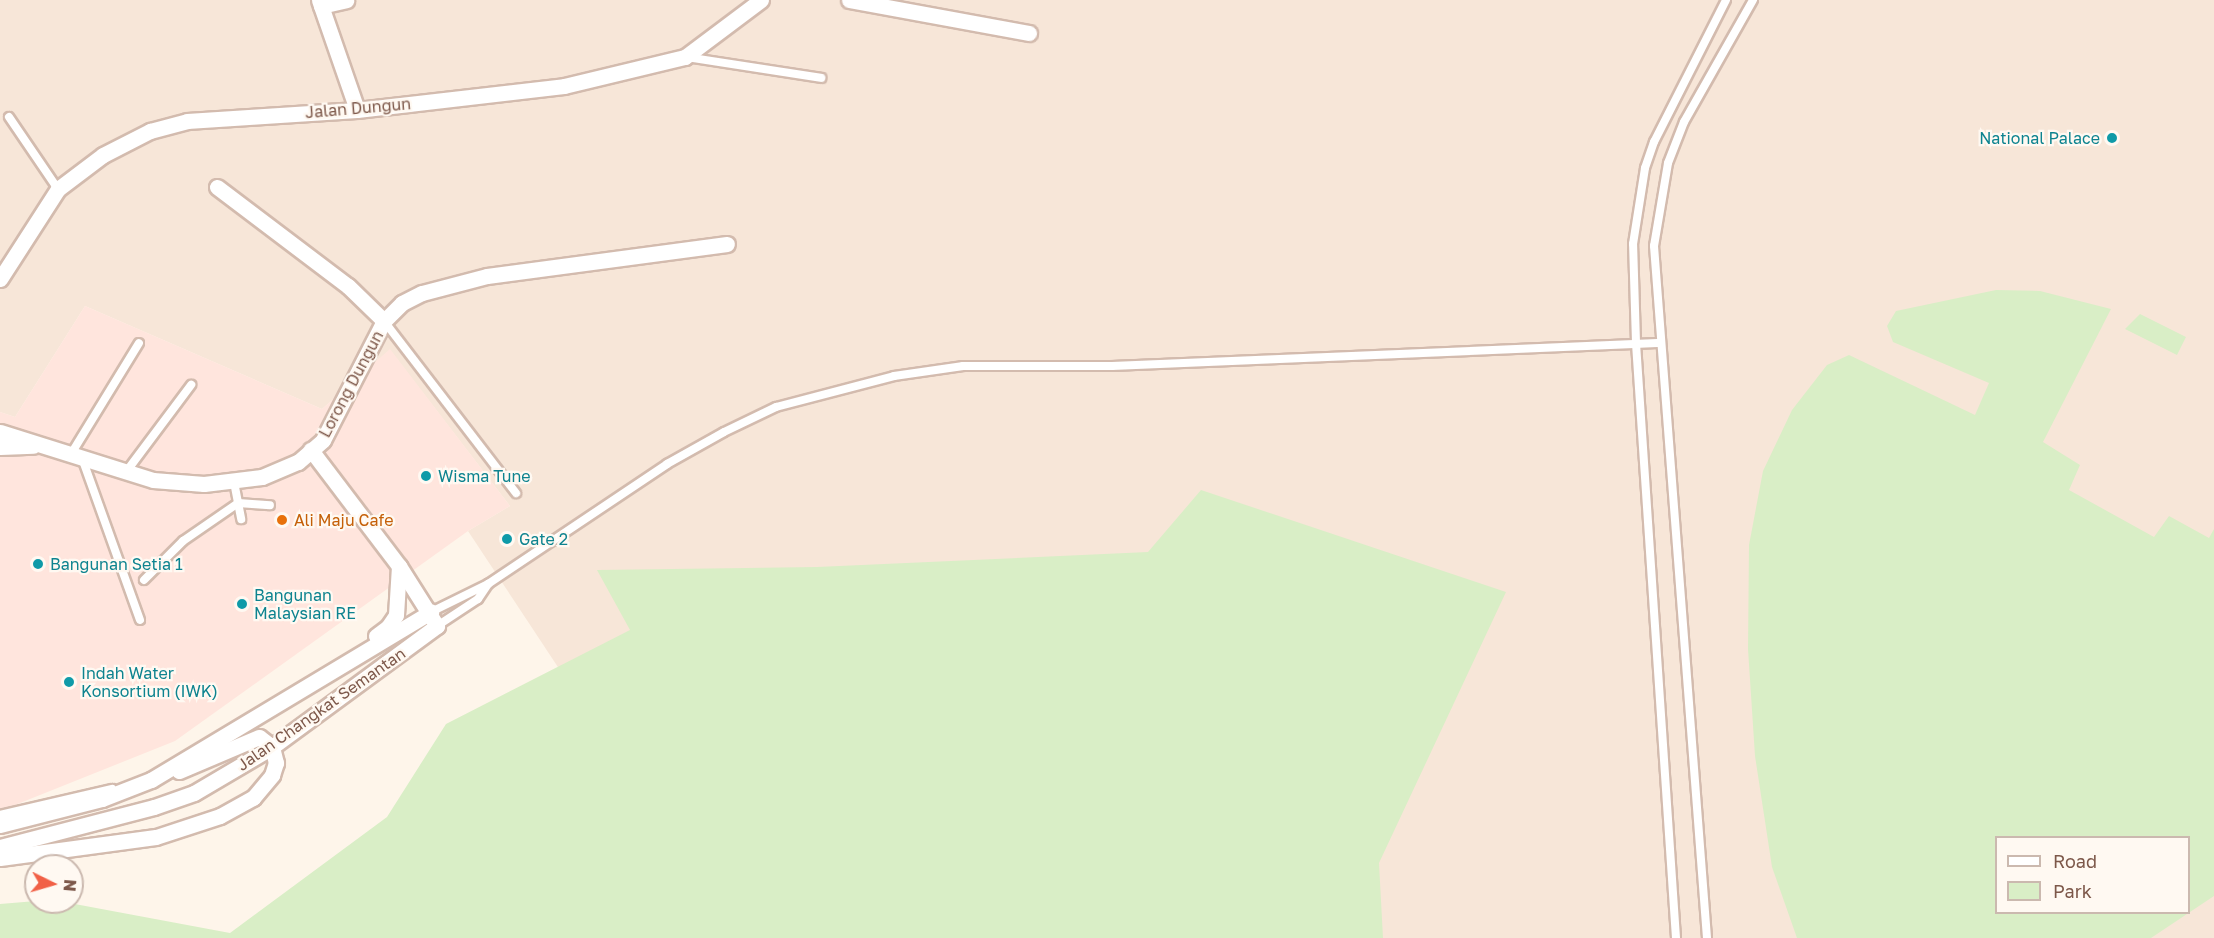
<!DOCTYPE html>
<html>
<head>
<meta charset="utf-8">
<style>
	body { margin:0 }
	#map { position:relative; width:2214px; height:938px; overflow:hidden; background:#fef5ea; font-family:"Golos Text",sans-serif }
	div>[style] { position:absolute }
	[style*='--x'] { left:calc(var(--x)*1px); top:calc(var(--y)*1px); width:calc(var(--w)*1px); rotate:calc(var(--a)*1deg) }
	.residential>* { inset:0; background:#f7e6d8 }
	.commercial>* { inset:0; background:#ffe5dd }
	.green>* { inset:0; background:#d9eec6 }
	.roads { filter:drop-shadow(2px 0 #d3bbae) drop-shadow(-2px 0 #d3bbae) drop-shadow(0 2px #d3bbae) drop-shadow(0 -2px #d3bbae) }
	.service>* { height:8px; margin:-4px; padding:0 4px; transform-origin:4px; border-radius:4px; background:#fff }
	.minor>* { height:15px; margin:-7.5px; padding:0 7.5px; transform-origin:7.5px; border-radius:7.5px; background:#fff }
	.dots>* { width:16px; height:16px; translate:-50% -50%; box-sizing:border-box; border:3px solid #fff9f2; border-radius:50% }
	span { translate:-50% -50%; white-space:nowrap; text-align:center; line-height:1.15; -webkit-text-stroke:4.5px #fff9f2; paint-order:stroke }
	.street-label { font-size:16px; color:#7d584a }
	.culture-label { font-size:16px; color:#0d838f }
	.right { translate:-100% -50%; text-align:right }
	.left { translate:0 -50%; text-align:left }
	.food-label { font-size:16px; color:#c56008 }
	.legend { position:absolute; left:1995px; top:836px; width:195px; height:78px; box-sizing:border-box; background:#fff9f2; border:2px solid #cbb9af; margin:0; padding:8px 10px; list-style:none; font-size:18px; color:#7d584a }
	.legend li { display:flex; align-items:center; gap:12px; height:30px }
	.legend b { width:30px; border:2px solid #cbb9af }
	.north { position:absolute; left:24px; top:854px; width:60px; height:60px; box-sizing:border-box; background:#fff9f2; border:2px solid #cbb9af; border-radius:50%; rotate:95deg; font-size:16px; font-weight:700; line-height:24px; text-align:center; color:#7d584a }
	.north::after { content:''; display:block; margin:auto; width:21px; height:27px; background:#f16046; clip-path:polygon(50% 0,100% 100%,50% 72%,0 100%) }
</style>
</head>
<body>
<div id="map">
	<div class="residential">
		<div style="clip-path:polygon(evenodd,0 0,2214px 0,2214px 938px,737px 938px,468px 531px,510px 506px,390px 350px,322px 409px,85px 306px,15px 417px,0 412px,0 0,1996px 838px,2188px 838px,2188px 912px,1996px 912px,1996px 838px)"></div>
	</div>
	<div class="commercial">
		<div style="clip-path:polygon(85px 306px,322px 409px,390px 349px,510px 506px,468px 531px,175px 741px,0 811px,0 412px,15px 417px)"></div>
	</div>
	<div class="green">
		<div style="clip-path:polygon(evenodd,1996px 290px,2040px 291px,2111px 309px,2043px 442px,2080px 465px,2069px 490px,2154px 537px,2169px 516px,2209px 538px,2214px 529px,2214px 896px,2151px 938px,1797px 938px,1772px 867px,1755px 756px,1748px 649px,1749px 545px,1763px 471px,1792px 410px,1827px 365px,1849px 355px,1975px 415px,1989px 383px,1893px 342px,1887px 326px,1896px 311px,1996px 290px,1996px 838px,2188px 838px,2188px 912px,1996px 912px,1996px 838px)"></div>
		<div style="clip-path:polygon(2140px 314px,2186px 337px,2177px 355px,2125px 329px)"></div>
		<div style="clip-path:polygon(1201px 490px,1506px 592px,1379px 863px,1383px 938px,0 938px,0 904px,36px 901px,64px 902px,230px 933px,387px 817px,446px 724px,630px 630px,597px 570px,817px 567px,1148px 552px)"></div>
	</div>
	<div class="roads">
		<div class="service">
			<div style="--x:686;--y:57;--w:137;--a:8.8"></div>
			<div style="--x:9;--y:117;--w:87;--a:55.8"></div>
			<div style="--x:384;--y:321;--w:217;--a:52.5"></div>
			<div style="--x:71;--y:454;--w:130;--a:-58.5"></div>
			<div style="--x:82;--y:458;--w:172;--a:70.3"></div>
			<div style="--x:126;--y:472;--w:109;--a:-53.2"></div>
			<div style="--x:234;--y:482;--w:38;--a:79"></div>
			<div style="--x:144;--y:580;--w:55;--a:-45"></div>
			<div style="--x:183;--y:541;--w:67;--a:-34.6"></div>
			<div style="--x:238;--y:503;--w:32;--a:4"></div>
			<div style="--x:431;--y:612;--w:64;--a:-26.2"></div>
			<div style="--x:488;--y:584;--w:216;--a:-33.8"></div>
			<div style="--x:667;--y:464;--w:65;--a:-29.3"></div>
			<div style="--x:724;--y:432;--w:58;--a:-25.7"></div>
			<div style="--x:776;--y:407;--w:122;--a:-14.7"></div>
			<div style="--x:894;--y:376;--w:70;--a:-8.2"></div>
			<div style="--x:963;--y:366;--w:149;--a:0"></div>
			<div style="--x:1112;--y:366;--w:546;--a:-2.41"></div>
			<div style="--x:437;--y:626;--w:49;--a:-33.4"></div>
			<div style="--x:478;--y:599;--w:18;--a:-56"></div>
			<div style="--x:0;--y:815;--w:115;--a:-13.1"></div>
			<div style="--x:1676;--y:938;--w:596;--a:-93.85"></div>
			<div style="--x:1636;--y:343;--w:99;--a:-91.7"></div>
			<div style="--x:1633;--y:244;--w:77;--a:-81"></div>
			<div style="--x:1645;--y:168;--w:28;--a:-71"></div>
			<div style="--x:1654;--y:142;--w:159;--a:-63.1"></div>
			<div style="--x:1707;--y:938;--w:694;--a:-94.38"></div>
			<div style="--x:1654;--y:246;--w:84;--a:-80.4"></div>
			<div style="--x:1668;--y:163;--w:44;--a:-68.7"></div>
			<div style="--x:1684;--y:122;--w:140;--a:-60.5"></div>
		</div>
		<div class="minor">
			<div style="--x:319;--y:0;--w:116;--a:70.9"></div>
			<div style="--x:849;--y:0;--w:183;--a:10.4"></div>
			<div style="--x:321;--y:6;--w:26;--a:-13"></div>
			<div style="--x:217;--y:187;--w:164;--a:37.1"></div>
			<div style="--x:348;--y:286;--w:50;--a:44.2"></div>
			<div style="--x:0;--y:279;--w:107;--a:-57.2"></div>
			<div style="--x:58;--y:189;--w:56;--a:-37.1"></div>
			<div style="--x:103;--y:155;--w:53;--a:-27.1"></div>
			<div style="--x:150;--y:131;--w:38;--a:-15"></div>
			<div style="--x:187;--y:121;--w:170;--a:-3.7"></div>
			<div style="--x:357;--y:110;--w:208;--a:-6.6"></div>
			<div style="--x:564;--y:86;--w:124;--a:-13.5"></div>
			<div style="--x:685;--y:57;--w:95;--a:-36.9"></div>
			<div style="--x:0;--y:432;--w:160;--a:17.4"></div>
			<div style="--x:153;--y:480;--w:51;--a:4.5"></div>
			<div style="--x:204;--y:484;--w:58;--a:-6.9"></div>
			<div style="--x:262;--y:477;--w:39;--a:-23"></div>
			<div style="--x:298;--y:462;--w:33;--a:-41"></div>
			<div style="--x:323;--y:440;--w:134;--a:-62.9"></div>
			<div style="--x:384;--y:321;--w:25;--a:-45"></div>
			<div style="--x:402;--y:303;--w:22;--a:-27"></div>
			<div style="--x:422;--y:293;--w:67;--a:-14.7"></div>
			<div style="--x:487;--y:276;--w:242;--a:-7.6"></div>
			<div style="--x:0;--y:447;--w:33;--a:-2"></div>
			<div style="--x:376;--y:636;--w:15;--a:-37"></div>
			<div style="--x:388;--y:627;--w:14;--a:-56"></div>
			<div style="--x:396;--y:615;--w:49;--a:-86.5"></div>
			<div style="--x:0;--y:825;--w:105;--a:-14.3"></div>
			<div style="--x:102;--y:799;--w:53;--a:-21.2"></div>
			<div style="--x:151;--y:780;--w:327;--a:-31"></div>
			<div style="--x:0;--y:847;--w:159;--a:-14.6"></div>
			<div style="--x:154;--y:807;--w:42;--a:-19.3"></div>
			<div style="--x:194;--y:793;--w:91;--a:-30.5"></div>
			<div style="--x:272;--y:747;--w:205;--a:-36.3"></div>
			<div style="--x:437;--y:626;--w:71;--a:-122.3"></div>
			<div style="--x:399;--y:566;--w:146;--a:-127.2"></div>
			<div style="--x:0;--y:858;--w:157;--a:-7.7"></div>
			<div style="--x:156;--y:837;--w:67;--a:-18.2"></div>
			<div style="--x:220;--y:816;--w:38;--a:-29"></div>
			<div style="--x:253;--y:798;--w:30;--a:-50"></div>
			<div style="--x:272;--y:775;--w:13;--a:-72"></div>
			<div style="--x:276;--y:763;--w:16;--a:-104"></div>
			<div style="--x:272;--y:747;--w:16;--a:-142"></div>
			<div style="--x:259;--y:737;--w:87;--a:157"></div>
		</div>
	</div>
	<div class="dots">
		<div style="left:2112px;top:138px;background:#0f9aa8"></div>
		<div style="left:426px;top:476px;background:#0f9aa8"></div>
		<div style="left:282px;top:520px;background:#e8710a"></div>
		<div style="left:507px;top:539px;background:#0f9aa8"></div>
		<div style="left:38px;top:564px;background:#0f9aa8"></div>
		<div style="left:242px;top:604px;background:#0f9aa8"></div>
		<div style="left:69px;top:682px;background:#0f9aa8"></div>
	</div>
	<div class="street-label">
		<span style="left:358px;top:108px;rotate:-5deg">Jalan Dungun</span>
		<span style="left:351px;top:384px;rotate:-62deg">Lorong Dungun</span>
		<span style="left:321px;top:709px;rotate:-35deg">Jalan Changkat Semantan</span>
	</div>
	<div class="culture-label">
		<span class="right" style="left:2100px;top:138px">National Palace</span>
		<span class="left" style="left:438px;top:476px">Wisma Tune</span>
		<span class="left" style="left:519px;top:539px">Gate 2</span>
		<span class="left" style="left:50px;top:564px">Bangunan Setia 1</span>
		<span class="left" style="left:254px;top:604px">Bangunan<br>Malaysian RE</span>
		<span class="left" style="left:81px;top:682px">Indah Water<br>Konsortium (IWK)</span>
	</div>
	<div class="food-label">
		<span class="left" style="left:294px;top:520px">Ali Maju Cafe</span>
	</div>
	<ul class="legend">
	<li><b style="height:8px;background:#fff"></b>Road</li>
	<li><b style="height:16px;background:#d9eec6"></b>Park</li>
	</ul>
	<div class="north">N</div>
</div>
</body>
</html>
